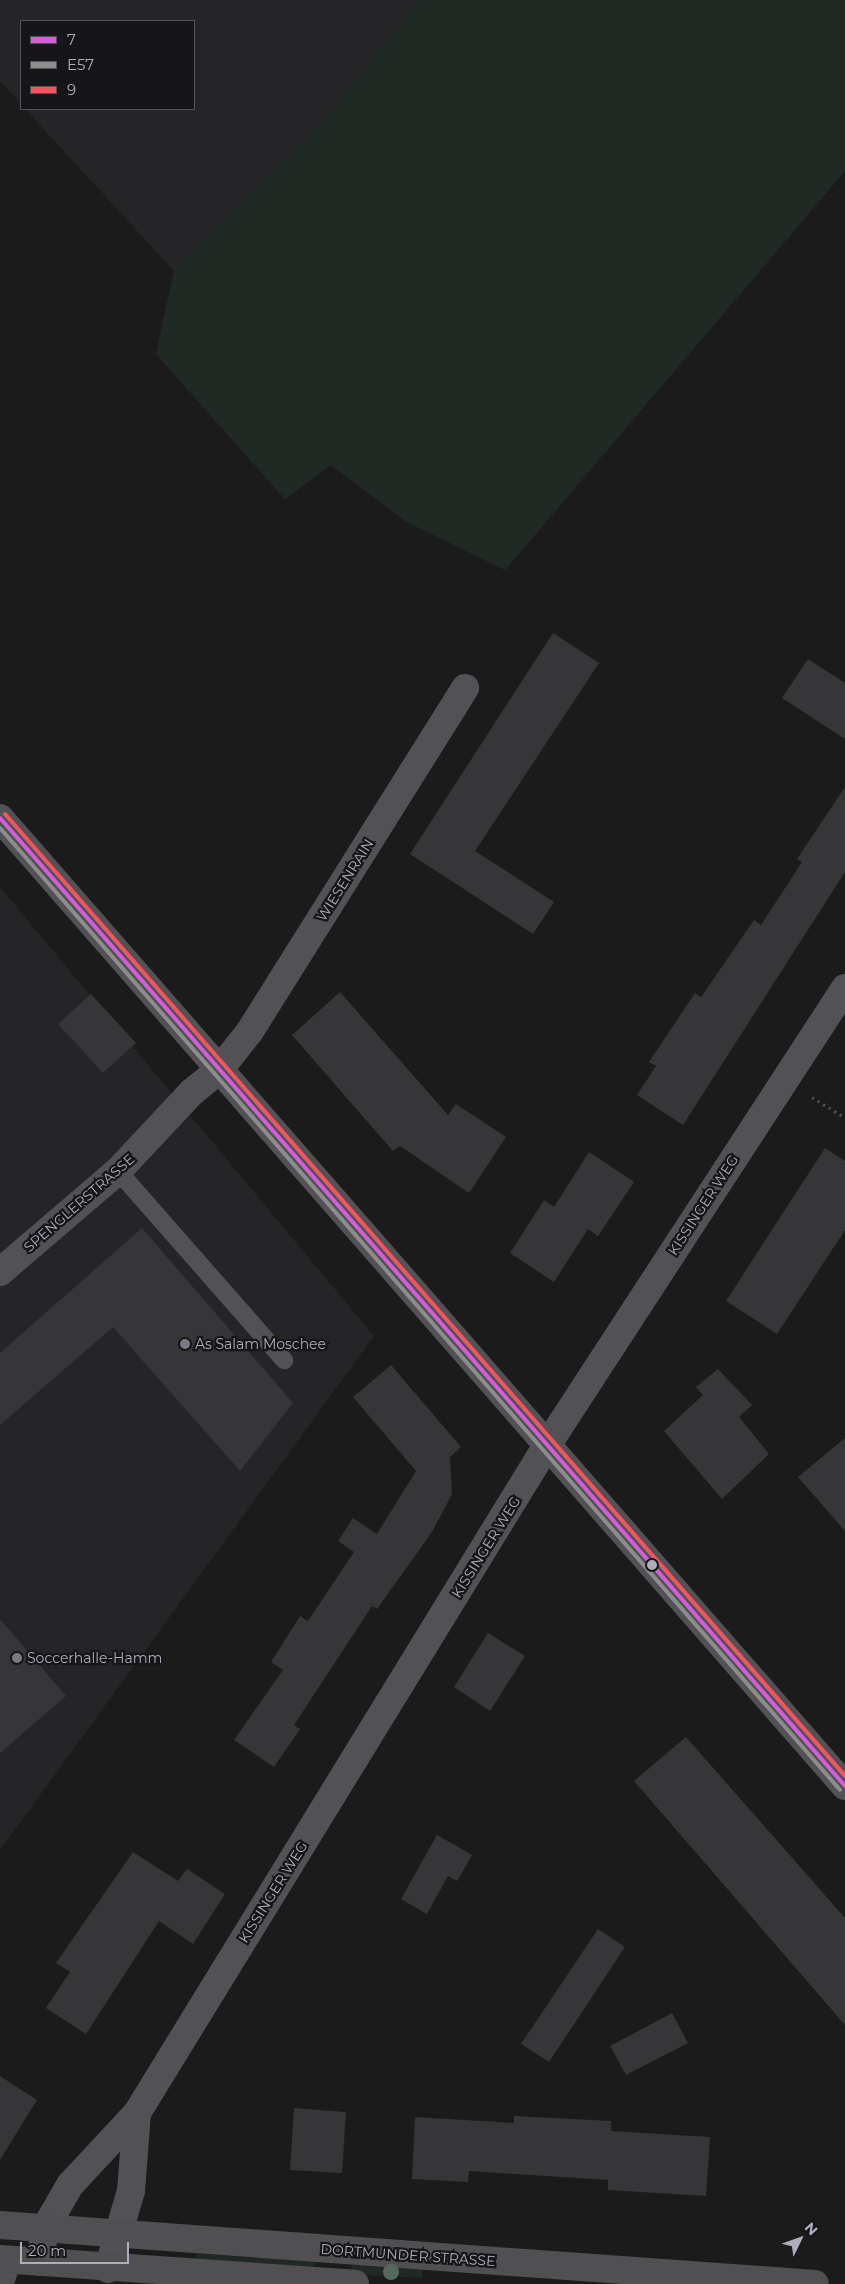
<!DOCTYPE html>
<html>
<head>
<meta charset="utf-8">
<style>
	body { margin:0 }
	#map { position:relative; width:845px; height:2284px; overflow:hidden; background:#1b1b1c; font-family:Montserrat,sans-serif }
	div>[style] { position:absolute }
	[style*='--x'] { left:calc(var(--x)*1px); top:calc(var(--y)*1px); width:calc(var(--w)*1px); rotate:calc(var(--a)*1deg) }
	.built>* { inset:0; background:#252528 }
	.green>* { inset:0; background:#212924 }
	.building>* { inset:0; background:#363638 }
	.path>* { height:3px; margin-top:-1.5px; transform-origin:0; background:repeating-linear-gradient(90deg,#4c4c51 0 2.5px,transparent 0 6.5px) }
	.service>* { height:18px; margin:-9px; padding:0 9px; transform-origin:9px; border-radius:9px; background:#515156 }
	.minor>* { height:28px; margin:-14px; padding:0 14px; transform-origin:14px; border-radius:14px; background:#515156 }
	.tertiary>* { height:28px; margin:-14px; padding:0 14px; transform-origin:14px; border-radius:14px; background:#515156 }
	.secondary>* { height:28px; margin:-14px; padding:0 14px; transform-origin:14px; border-radius:14px; background:#505053 }
	.bus-1>* { height:4px; margin:-2px; padding:0 2px; transform-origin:2px; border-radius:2px; background:#d65cd8 }
	.bus-2>* { height:4px; margin:-2px; padding:0 2px; transform-origin:2px; border-radius:2px; background:#8d8d8d }
	.bus-3>* { height:4px; margin:-2px; padding:0 2px; transform-origin:2px; border-radius:2px; background:#f0575c }
	.trees>* { width:16px; height:16px; margin:-8px; border-radius:50%; background:#55685c }
	.dots>* { width:14px; height:14px; translate:-50% -50%; box-sizing:border-box; border:2px solid #161518; border-radius:50% }
	span { translate:-50% -50%; white-space:nowrap; text-align:center; line-height:1.15; -webkit-text-stroke:4.5px #161518; paint-order:stroke }
	.street-label { font-size:14px; color:#adadbc }
	.poi-label { font-size:14px; color:#adadbc }
	.left { translate:0 -50%; text-align:left }
	.legend { position:absolute; left:20px; top:20px; width:175px; height:90px; box-sizing:border-box; background:#161518; border:1px solid #52525a; margin:0; padding:6px 9px; list-style:none; font-size:15px; color:#adadbc }
	.legend li { display:flex; align-items:center; gap:10px; height:25px }
	.legend b { width:25px; border:1px solid #52525a }
	.north { position:absolute; left:775px; top:2214px; width:50px; height:50px; -webkit-text-stroke:4px #161518; paint-order:stroke; rotate:48deg; font-size:14px; font-weight:700; line-height:20px; text-align:center; color:#adadbc }
	.north::after { content:''; display:block; margin:auto; width:18px; height:22px; background:#adadbc; clip-path:polygon(50% 0,100% 100%,50% 72%,0 100%) }
	.scale { position:absolute; left:20px; top:2242px; width:109px; height:22px; box-sizing:border-box; border:2px solid #adadbc; border-top:0; padding-left:6px; font-size:15px; line-height:18px; white-space:nowrap; color:#adadbc; -webkit-text-stroke:4px #161518; paint-order:stroke }
</style>
</head>
<body>
<div id="map">
	<div class="built">
		<div style="clip-path:polygon(0 0,845px 0,845px 171px,505px 570px,407px 522px,331px 465px,285px 499px,156px 354px,174px 271px,25px 109px,194px 109px,194px 21px,21px 21px,21px 104px,0 81px)"></div>
		<div style="clip-path:polygon(0 887px,374px 1336px,0 1850px)"></div>
	</div>
	<div class="green">
		<div style="clip-path:polygon(420px 0,845px 0,845px 171px,505px 570px,407px 522px,331px 465px,285px 499px,156px 354px,174px 271px,308px 139px)"></div>
		<div style="clip-path:polygon(196px 2254px,314px 2261px,316px 2264px,308px 2271px,198px 2264px)"></div>
		<div style="clip-path:polygon(352px 2264px,422px 2268px,422px 2278px,352px 2274px)"></div>
	</div>
	<div class="building">
		<div style="clip-path:polygon(553px 633px,599px 663px,475px 851px,554px 902px,533px 934px,410px 854px)"></div>
		<div style="clip-path:polygon(808px 659px,845px 683px,845px 739px,782px 698px)"></div>
		<div style="clip-path:polygon(845px 787px,845px 872px,683px 1125px,637px 1095px,656px 1066px,649px 1062px,695px 993px,701px 997px,754px 920px,761px 925px,802px 862px,797px 859px)"></div>
		<div style="clip-path:polygon(340px 992px,448px 1115px,456px 1104px,506px 1137px,469px 1193px,400px 1146px,393px 1151px,292px 1035px)"></div>
		<div style="clip-path:polygon(91px 994px,136px 1043px,103px 1073px,58px 1024px)"></div>
		<div style="clip-path:polygon(825px 1148px,845px 1161px,845px 1230px,777px 1334px,726px 1301px)"></div>
		<div style="clip-path:polygon(589px 1152px,634px 1182px,598px 1236px,588px 1229px,554px 1282px,510px 1253px,544px 1200px,554px 1207px)"></div>
		<div style="clip-path:polygon(142px 1228px,293px 1403px,240px 1471px,113px 1327px,0 1425px,0 1353px)"></div>
		<div style="clip-path:polygon(391px 1365px,461px 1447px,450px 1457px,452px 1494px,432px 1532px,377px 1609px,372px 1606px,294px 1725px,300px 1729px,274px 1767px,234px 1740px,283px 1670px,271px 1662px,300px 1616px,308px 1621px,354px 1552px,338px 1541px,353px 1518px,377px 1534px,416px 1471px,353px 1397px)"></div>
		<div style="clip-path:polygon(718px 1369px,752px 1405px,739px 1417px,769px 1454px,722px 1499px,664px 1431px,703px 1395px,696px 1387px)"></div>
		<div style="clip-path:polygon(845px 1438px,845px 1531px,798px 1477px)"></div>
		<div style="clip-path:polygon(0 1619px,66px 1696px,0 1753px)"></div>
		<div style="clip-path:polygon(488px 1633px,525px 1656px,490px 1711px,454px 1687px)"></div>
		<div style="clip-path:polygon(686px 1737px,845px 1918px,845px 2025px,634px 1781px)"></div>
		<div style="clip-path:polygon(437px 1835px,472px 1855px,457px 1881px,448px 1876px,427px 1914px,401px 1899px)"></div>
		<div style="clip-path:polygon(133px 1852px,178px 1881px,187px 1869px,225px 1894px,193px 1944px,159px 1921px,86px 2034px,46px 2008px,70px 1972px,56px 1963px)"></div>
		<div style="clip-path:polygon(598px 1929px,625px 1947px,549px 2062px,521px 2044px)"></div>
		<div style="clip-path:polygon(672px 2013px,688px 2043px,626px 2075px,610px 2046px)"></div>
		<div style="clip-path:polygon(0 2076px,37px 2100px,0 2160px)"></div>
		<div style="clip-path:polygon(294px 2108px,346px 2112px,342px 2173px,290px 2170px)"></div>
		<div style="clip-path:polygon(514px 2116px,611px 2121px,611px 2131px,710px 2137px,706px 2196px,608px 2190px,608px 2180px,469px 2171px,468px 2182px,412px 2179px,415px 2117px,514px 2123px)"></div>
	</div>
	<div class="path">
		<div style="--x:812;--y:1097;--w:39;--a:32"></div>
	</div>
	<div class="service">
		<div style="--x:118;--y:1171;--w:252;--a:48.7"></div>
	</div>
	<div class="minor">
		<div style="--x:0;--y:1272;--w:155;--a:-40.6"></div>
		<div style="--x:118;--y:1171;--w:108;--a:-46.9"></div>
		<div style="--x:192;--y:1092;--w:36;--a:-39"></div>
		<div style="--x:220;--y:1069;--w:48;--a:-51.7"></div>
		<div style="--x:250;--y:1031;--w:405;--a:-57.9"></div>
		<div style="--x:41;--y:2262;--w:32;--a:-85"></div>
		<div style="--x:44;--y:2230;--w:52;--a:-60"></div>
		<div style="--x:70;--y:2185;--w:98;--a:-47.1"></div>
		<div style="--x:137;--y:2113;--w:782;--a:-58.45"></div>
		<div style="--x:546;--y:1447;--w:548;--a:-56.92"></div>
		<div style="--x:108;--y:2269;--w:81;--a:-73.6"></div>
		<div style="--x:131;--y:2191;--w:78;--a:-85.6"></div>
		<div style="--x:0;--y:2283;--w:24;--a:-73"></div>
	</div>
	<div class="tertiary">
		<div style="--x:0;--y:818;--w:1285;--a:48.88"></div>
	</div>
	<div class="secondary">
		<div style="--x:0;--y:2225;--w:817;--a:4.14"></div>
		<div style="--x:0;--y:2259;--w:356;--a:4"></div>
	</div>
	<div class="bus-1">
		<div style="--x:0;--y:818;--w:1285;--a:48.88"></div>
	</div>
	<div class="bus-2">
		<div style="--x:0;--y:828;--w:1277;--a:48.87"></div>
	</div>
	<div class="bus-3">
		<div style="--x:5;--y:814;--w:1277;--a:48.87"></div>
	</div>
	<div class="trees">
		<div style="left:391px;top:2272px"></div>
	</div>
	<div class="dots">
		<div style="left:185px;top:1344px;background:#7a7a84"></div>
		<div style="left:652px;top:1565px;background:#adadbc"></div>
		<div style="left:17px;top:1658px;background:#7a7a84"></div>
	</div>
	<div class="street-label">
		<span style="left:345px;top:880px;rotate:-58deg">WIESENRAIN</span>
		<span style="left:79px;top:1203px;rotate:-41deg">SPENGLERSTRASSE</span>
		<span style="left:703px;top:1205px;rotate:-57deg">KISSINGER WEG</span>
		<span style="left:486px;top:1547px;rotate:-58deg">KISSINGER WEG</span>
		<span style="left:273px;top:1892px;rotate:-58deg">KISSINGER WEG</span>
		<span style="left:408px;top:2255px;rotate:4deg">DORTMUNDER STRASSE</span>
	</div>
	<div class="poi-label">
		<span class="left" style="left:195px;top:1344px">As Salam Moschee</span>
		<span class="left" style="left:27px;top:1658px">Soccerhalle-Hamm</span>
	</div>
	<ul class="legend">
	<li><b style="height:6px;background:#d65cd8"></b>7</li>
	<li><b style="height:6px;background:#8d8d8d"></b>E57</li>
	<li><b style="height:6px;background:#f0575c"></b>9</li>
	</ul>
	<div class="north">N</div>
	<div class="scale">20 m</div>
</div>
</body>
</html>
